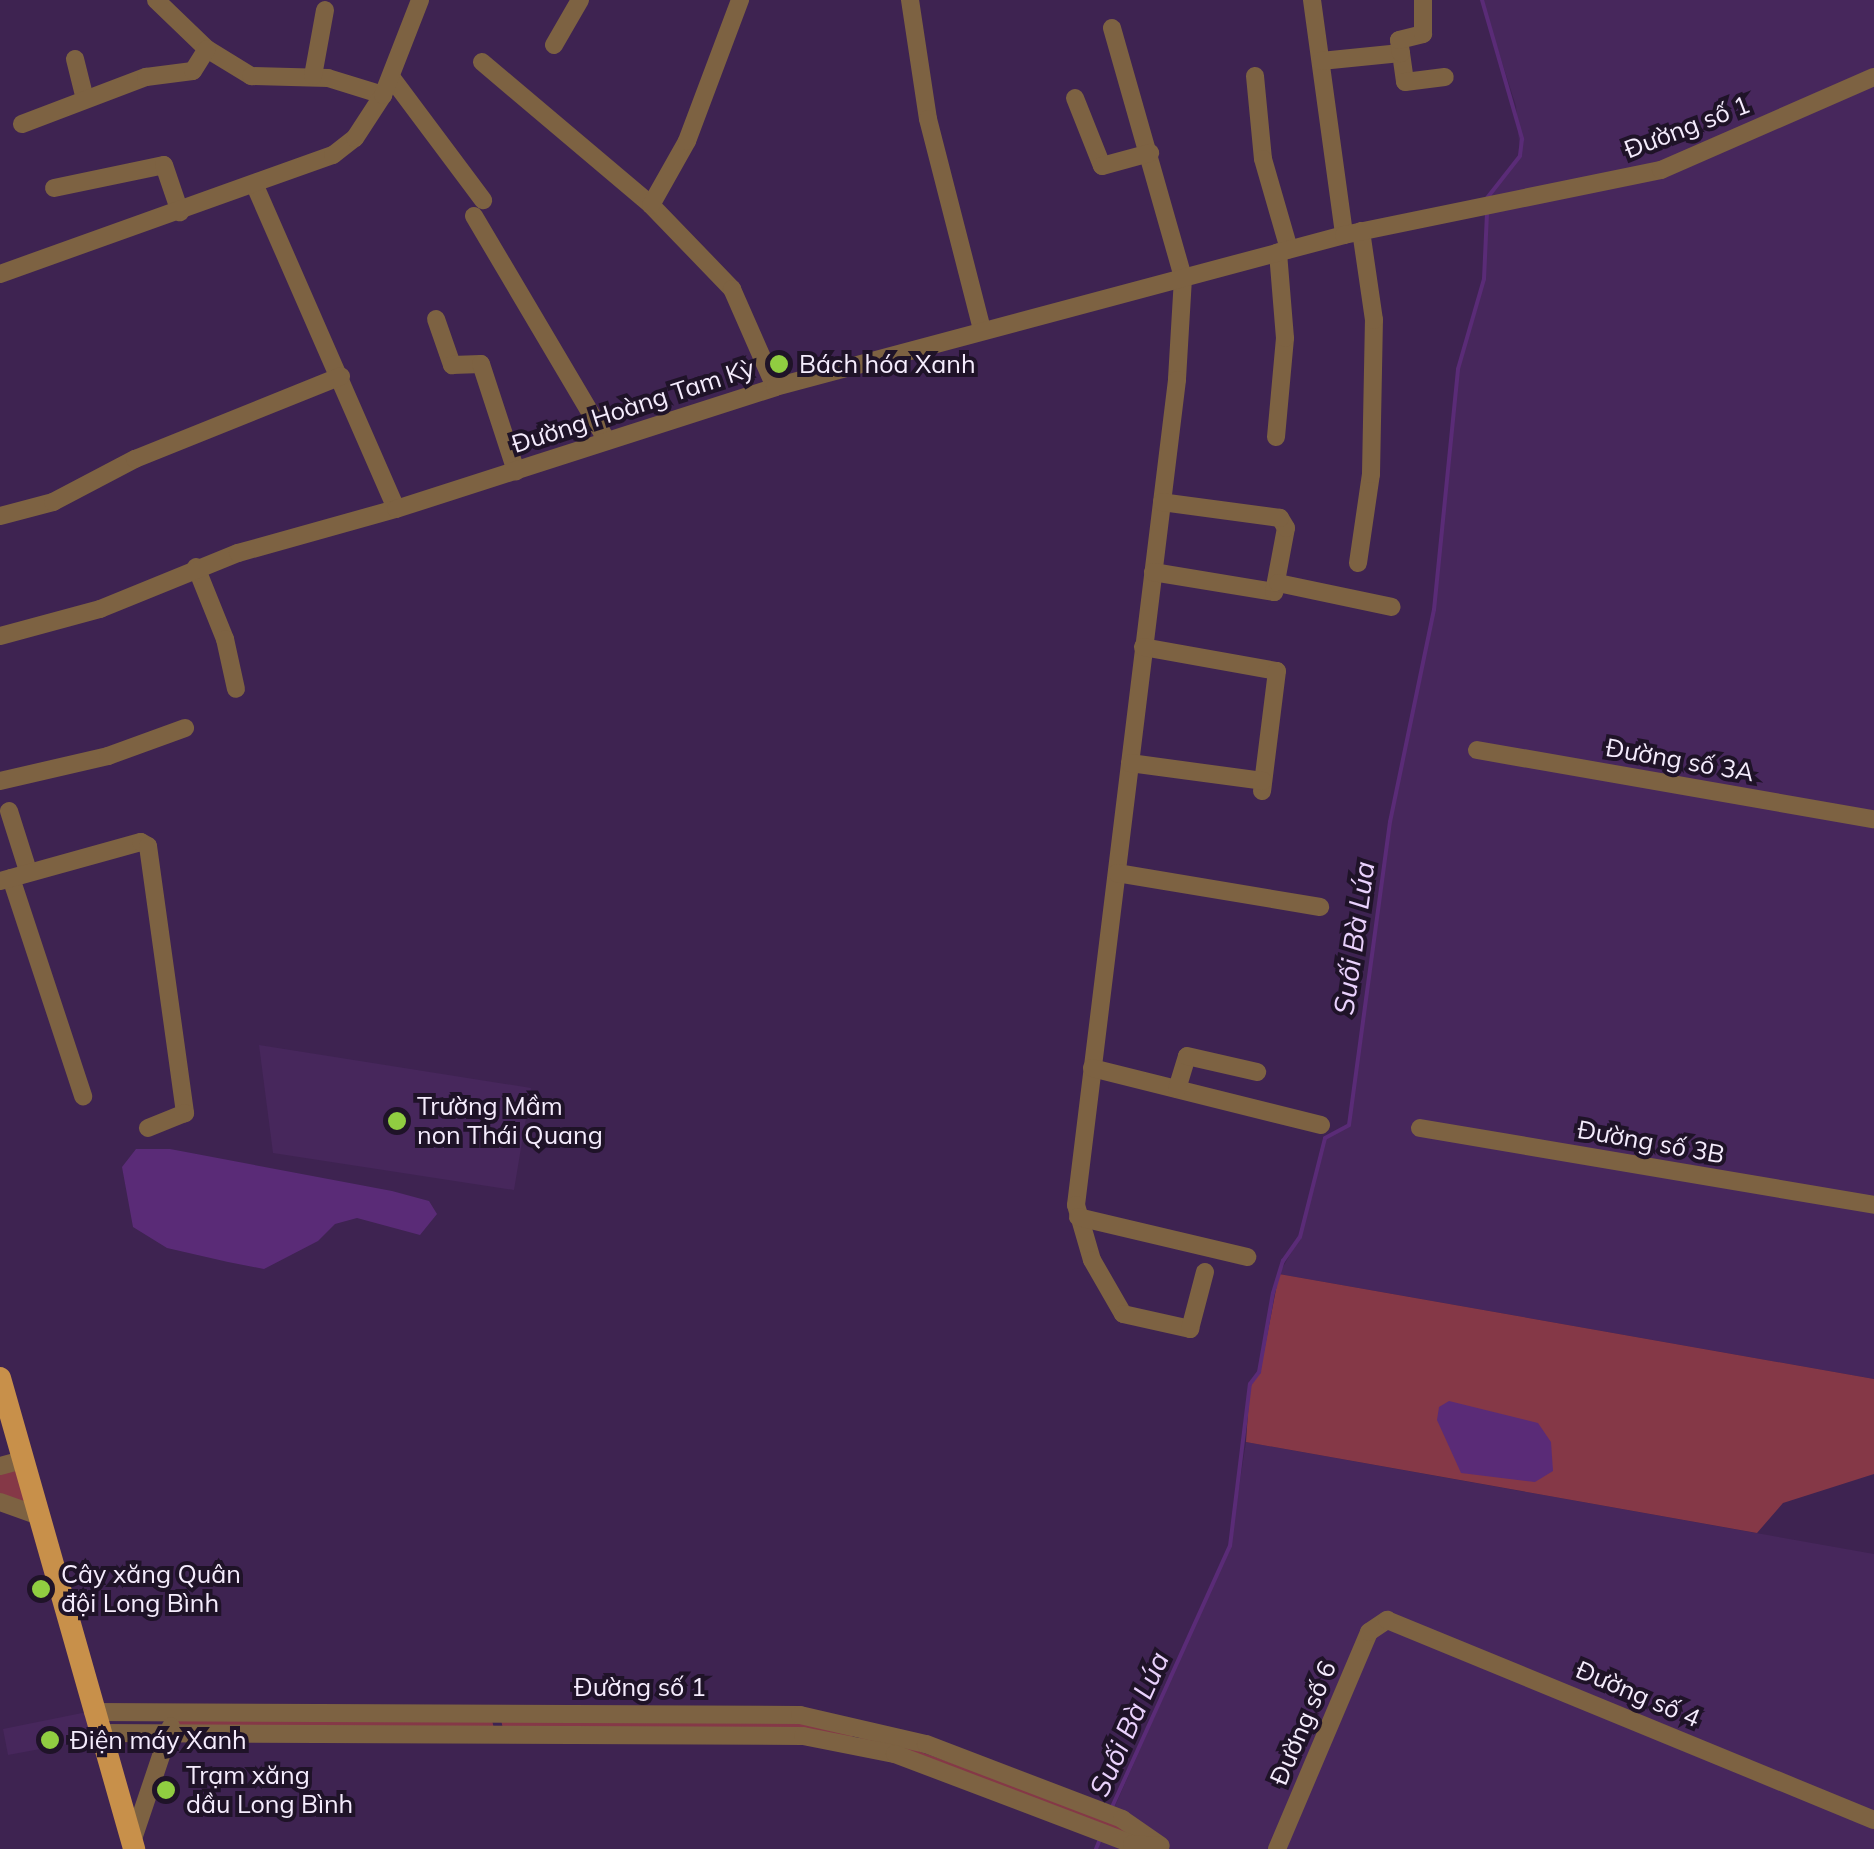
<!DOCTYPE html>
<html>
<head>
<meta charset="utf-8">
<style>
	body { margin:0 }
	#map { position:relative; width:1874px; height:1849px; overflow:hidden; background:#3e2351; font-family:Mulish,sans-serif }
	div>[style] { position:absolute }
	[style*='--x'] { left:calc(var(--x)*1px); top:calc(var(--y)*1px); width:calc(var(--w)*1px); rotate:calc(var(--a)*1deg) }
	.built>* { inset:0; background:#47275c }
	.green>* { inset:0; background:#853847 }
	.water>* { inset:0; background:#5a2b77 }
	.stream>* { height:4px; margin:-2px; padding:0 2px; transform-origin:2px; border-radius:2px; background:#5a2b77 }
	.minor>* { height:18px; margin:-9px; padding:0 9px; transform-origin:9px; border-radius:9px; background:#7d6242 }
	.major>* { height:22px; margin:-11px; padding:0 11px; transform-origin:11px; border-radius:11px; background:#c8904a }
	.dots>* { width:28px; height:28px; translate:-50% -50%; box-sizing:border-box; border:5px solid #1f1328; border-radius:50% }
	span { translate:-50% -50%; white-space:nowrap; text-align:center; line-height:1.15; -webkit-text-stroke:8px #1f1328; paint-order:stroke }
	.street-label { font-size:25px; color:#f5ecfd }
	.poi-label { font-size:25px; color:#f5ecfd }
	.left { translate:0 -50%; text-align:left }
	.water-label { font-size:28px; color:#ead2fd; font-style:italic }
</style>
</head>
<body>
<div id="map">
	<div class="built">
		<div style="clip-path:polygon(1482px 0,1874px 0,1874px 1379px,1279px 1274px,1300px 1237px,1325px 1138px,1349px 1125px,1390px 822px,1434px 610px,1458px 369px,1484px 279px,1487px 196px,1520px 156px,1516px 106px)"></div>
		<div style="clip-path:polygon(259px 1045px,531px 1088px,514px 1190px,273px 1153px)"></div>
		<div style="clip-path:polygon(1246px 1442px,1874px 1554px,1874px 1849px,1096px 1849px,1230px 1546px)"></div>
		<div style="clip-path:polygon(87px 1712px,94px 1739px,8px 1755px,3px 1729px)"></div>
	</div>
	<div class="green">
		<div style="clip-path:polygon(1279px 1274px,1874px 1379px,1874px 1474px,1783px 1503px,1757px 1533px,1246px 1442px,1250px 1384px,1260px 1372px)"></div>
		<div style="clip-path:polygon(18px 1468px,29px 1506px,0 1495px,0 1473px)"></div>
		<div style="clip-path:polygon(175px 1714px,491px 1715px,494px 1729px,176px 1728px)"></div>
		<div style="clip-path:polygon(500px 1715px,715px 1715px,854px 1729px,852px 1740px,503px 1729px)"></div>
		<div style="clip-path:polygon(862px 1731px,1121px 1823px,1149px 1841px,860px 1741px)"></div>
	</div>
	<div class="water">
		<div style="clip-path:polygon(136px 1149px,170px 1149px,392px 1191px,429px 1201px,437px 1214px,420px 1235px,357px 1218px,335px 1224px,318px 1241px,264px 1269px,228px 1262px,167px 1248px,133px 1227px,122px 1167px)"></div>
		<div style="clip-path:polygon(1449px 1401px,1538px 1423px,1551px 1442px,1553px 1471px,1535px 1482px,1461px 1473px,1437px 1420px,1439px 1407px)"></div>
	</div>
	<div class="stream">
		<div style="--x:1482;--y:0;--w:145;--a:73.9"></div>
		<div style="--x:1522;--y:139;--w:17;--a:97"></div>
		<div style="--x:1520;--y:156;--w:53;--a:128.2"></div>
		<div style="--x:1112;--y:1807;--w:286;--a:-65.7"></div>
		<div style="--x:1230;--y:1546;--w:163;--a:-83"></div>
		<div style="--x:1250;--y:1384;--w:15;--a:-53"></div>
		<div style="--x:1259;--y:1372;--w:80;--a:-80"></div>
		<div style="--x:1273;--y:1293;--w:34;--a:-73"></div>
		<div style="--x:1283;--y:1261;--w:29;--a:-55"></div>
		<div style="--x:1300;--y:1237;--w:102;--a:-75.8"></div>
		<div style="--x:1325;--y:1138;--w:27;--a:-28"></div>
		<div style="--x:1349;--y:1125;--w:306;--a:-82.3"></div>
		<div style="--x:1390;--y:822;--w:217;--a:-78.3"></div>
		<div style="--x:1434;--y:610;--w:242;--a:-84.3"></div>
		<div style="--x:1458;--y:369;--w:94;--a:-73.9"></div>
		<div style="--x:1484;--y:279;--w:67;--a:-87.4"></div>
		<div style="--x:1096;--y:1849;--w:11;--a:-68"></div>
	</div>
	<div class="minor">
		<div style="--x:156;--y:0;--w:71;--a:43.9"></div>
		<div style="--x:207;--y:49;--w:52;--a:31.5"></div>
		<div style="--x:251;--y:76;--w:77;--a:1.5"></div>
		<div style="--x:328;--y:78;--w:58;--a:17.2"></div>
		<div style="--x:910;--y:0;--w:120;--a:81.4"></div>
		<div style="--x:928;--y:119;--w:217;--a:75.6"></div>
		<div style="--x:1312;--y:0;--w:237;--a:82.2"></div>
		<div style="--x:1112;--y:28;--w:260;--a:74.1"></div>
		<div style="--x:1183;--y:278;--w:102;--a:93.4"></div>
		<div style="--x:1177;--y:380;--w:831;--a:96.98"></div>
		<div style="--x:1076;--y:1205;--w:57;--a:73.8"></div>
		<div style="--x:1092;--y:1260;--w:62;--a:60.1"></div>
		<div style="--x:1123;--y:1314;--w:69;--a:12.6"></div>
		<div style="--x:1190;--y:1329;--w:59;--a:-75.3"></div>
		<div style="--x:554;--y:45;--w:52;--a:-60"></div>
		<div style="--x:1401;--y:53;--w:29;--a:82"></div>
		<div style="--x:1405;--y:82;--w:40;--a:-7.1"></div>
		<div style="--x:75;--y:59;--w:41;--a:76"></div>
		<div style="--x:1321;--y:61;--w:80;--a:-5.7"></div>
		<div style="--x:1401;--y:53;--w:13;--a:-99"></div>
		<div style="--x:1399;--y:40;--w:25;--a:-14"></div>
		<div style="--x:1423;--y:34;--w:34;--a:-90"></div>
		<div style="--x:482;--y:62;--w:221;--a:40.2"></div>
		<div style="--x:651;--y:205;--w:117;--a:46"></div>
		<div style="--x:732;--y:289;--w:107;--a:66.3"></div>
		<div style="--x:313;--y:76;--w:67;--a:-79.7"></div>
		<div style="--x:1255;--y:76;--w:83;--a:84.5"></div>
		<div style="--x:1263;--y:159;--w:94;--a:73.9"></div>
		<div style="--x:391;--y:77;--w:154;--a:53.2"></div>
		<div style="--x:1075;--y:98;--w:73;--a:68.3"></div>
		<div style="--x:1102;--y:166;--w:50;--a:-15.2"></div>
		<div style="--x:22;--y:124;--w:133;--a:-20.8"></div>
		<div style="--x:146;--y:77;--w:47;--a:-7.3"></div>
		<div style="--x:193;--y:71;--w:26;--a:-58"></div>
		<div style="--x:54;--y:188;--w:112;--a:-11.8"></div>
		<div style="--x:164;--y:165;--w:50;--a:71.2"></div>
		<div style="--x:256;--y:188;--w:350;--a:66.4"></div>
		<div style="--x:651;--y:205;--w:73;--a:-60.6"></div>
		<div style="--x:687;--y:141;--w:151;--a:-69.4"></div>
		<div style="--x:474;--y:216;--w:261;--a:59.4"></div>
		<div style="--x:0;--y:274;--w:354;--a:-19.7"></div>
		<div style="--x:333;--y:155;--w:28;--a:-38"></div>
		<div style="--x:355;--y:138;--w:51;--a:-56.9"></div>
		<div style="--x:383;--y:95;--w:102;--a:-68.7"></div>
		<div style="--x:436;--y:319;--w:49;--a:70.8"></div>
		<div style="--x:452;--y:365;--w:29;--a:-2"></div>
		<div style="--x:481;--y:364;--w:113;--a:71.9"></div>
		<div style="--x:1276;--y:437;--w:99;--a:-84.8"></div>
		<div style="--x:1285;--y:338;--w:86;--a:-94.7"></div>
		<div style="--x:0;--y:516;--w:55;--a:-14.8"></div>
		<div style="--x:53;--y:502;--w:93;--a:-27.7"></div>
		<div style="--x:135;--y:459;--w:222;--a:-21.9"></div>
		<div style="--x:1358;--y:563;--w:90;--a:-81.7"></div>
		<div style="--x:1371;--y:474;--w:154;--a:-88.9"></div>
		<div style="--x:1374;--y:320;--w:90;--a:-98.3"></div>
		<div style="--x:196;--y:567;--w:78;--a:68.1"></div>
		<div style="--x:225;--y:639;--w:51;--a:77.6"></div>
		<div style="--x:1153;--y:572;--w:123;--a:9.4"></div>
		<div style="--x:1274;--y:592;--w:65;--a:-79.4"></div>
		<div style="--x:1286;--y:528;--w:12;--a:-121"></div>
		<div style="--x:1280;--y:518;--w:119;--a:-172.3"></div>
		<div style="--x:1278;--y:583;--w:116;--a:11.9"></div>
		<div style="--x:0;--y:636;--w:104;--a:-15.1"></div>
		<div style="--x:100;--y:609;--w:149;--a:-22.1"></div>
		<div style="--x:238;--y:553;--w:164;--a:-15.6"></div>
		<div style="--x:396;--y:509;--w:398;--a:-17.8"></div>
		<div style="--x:775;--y:387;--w:589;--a:-14.96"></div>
		<div style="--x:1344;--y:235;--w:324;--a:-11.6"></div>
		<div style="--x:1661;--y:170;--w:232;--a:-23.6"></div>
		<div style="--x:1143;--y:647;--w:136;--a:10.2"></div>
		<div style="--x:1277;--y:671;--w:121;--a:97.1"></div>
		<div style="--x:1477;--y:750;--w:403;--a:9.9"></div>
		<div style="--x:1130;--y:763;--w:134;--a:7.7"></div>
		<div style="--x:0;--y:781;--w:111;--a:-13"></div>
		<div style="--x:108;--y:756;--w:82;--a:-20"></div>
		<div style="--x:9;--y:811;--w:63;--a:72.4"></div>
		<div style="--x:1117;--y:873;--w:206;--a:9.5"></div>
		<div style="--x:11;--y:878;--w:230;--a:71.7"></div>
		<div style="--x:0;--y:881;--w:146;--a:-15.5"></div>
		<div style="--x:141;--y:842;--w:8;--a:30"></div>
		<div style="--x:148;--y:846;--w:270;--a:82.1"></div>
		<div style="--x:185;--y:1113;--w:40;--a:158"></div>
		<div style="--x:1092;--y:1068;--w:236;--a:14"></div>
		<div style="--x:1177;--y:1089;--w:34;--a:-73"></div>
		<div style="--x:1187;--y:1056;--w:72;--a:12.9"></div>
		<div style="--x:1420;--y:1128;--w:460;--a:9.6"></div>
		<div style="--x:1078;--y:1217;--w:174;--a:13.3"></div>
		<div style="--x:0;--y:1466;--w:24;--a:-15"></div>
		<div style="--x:0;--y:1502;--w:41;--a:19.7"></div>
		<div style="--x:93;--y:1712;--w:707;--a:0.24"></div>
		<div style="--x:800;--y:1715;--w:129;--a:13"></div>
		<div style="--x:926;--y:1744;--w:210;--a:20.9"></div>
		<div style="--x:1122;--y:1819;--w:47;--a:34.7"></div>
		<div style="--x:99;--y:1733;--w:704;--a:0.24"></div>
		<div style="--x:803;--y:1736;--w:94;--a:11.1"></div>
		<div style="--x:895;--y:1754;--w:254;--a:20.8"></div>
		<div style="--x:1132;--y:1844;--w:28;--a:4"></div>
		<div style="--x:132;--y:1842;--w:122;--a:-71.4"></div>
		<div style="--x:1277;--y:1849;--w:236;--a:-67"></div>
		<div style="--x:1369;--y:1632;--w:22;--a:-34"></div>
		<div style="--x:1387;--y:1620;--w:526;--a:22.33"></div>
	</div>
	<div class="major">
		<div style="--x:0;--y:1378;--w:490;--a:74.1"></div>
	</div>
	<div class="dots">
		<div style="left:779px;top:364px;background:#90cd41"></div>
		<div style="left:397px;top:1121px;background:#90cd41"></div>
		<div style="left:41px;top:1589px;background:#90cd41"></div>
		<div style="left:50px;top:1740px;background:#90cd41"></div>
		<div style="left:166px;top:1790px;background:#90cd41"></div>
	</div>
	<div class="street-label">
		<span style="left:1687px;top:127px;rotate:-21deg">Đường số 1</span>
		<span style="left:633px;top:406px;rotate:-18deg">Đường Hoàng Tam Kỳ</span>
		<span style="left:1680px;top:760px;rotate:10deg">Đường số 3A</span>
		<span style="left:1651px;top:1142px;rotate:10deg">Đường số 3B</span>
		<span style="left:640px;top:1687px">Đường số 1</span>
		<span style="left:1638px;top:1694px;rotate:23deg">Đường số 4</span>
		<span style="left:1303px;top:1723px;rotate:-67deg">Đường số 6</span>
	</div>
	<div class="poi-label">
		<span class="left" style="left:799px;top:364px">Bách hóa Xanh</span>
		<span class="left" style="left:417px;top:1121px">Trường Mầm<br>non Thái Quang</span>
		<span class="left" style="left:61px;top:1589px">Cây xăng Quân<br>đội Long Bình</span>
		<span class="left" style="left:70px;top:1740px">Điện máy Xanh</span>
		<span class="left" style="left:186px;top:1790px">Trạm xăng<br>dầu Long Bình</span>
	</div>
	<div class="water-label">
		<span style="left:1354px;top:938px;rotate:-82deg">Suối Bà Lúa</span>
		<span style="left:1129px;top:1724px;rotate:-66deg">Suối Bà Lúa</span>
	</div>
</div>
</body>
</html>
